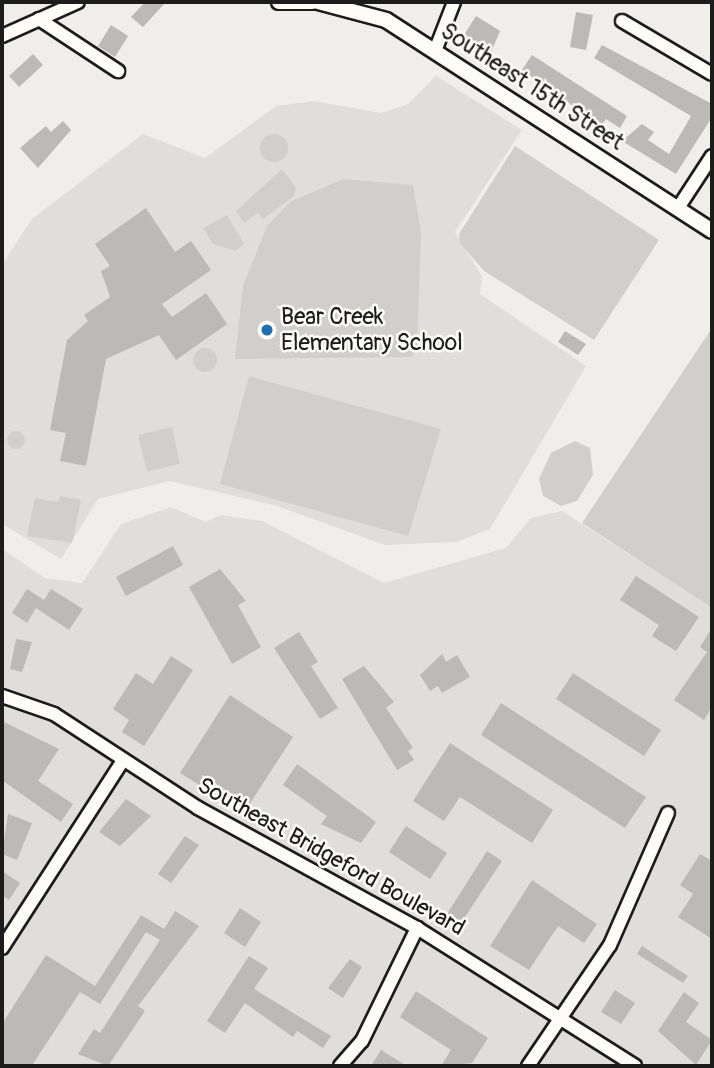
<!DOCTYPE html>
<html>
<head>
<meta charset="utf-8">
<style>
	body { margin:0 }
	#map { position:relative; width:714px; height:1068px; overflow:hidden; background:#f0eeea; font-family:Pangolin,sans-serif }
	div>[style] { position:absolute }
	[style*='--x'] { left:calc(var(--x)*1px); top:calc(var(--y)*1px); width:calc(var(--w)*1px); rotate:calc(var(--a)*1deg) }
	.built>* { inset:0; background:#e0deda }
	.green>* { inset:0; background:#d0cfcc }
	.round { border-radius:50% }
	.building>* { inset:0; background:#bbbab6 }
	.roads { filter:drop-shadow(2px 0 #1c1c1c) drop-shadow(-2px 0 #1c1c1c) drop-shadow(0 2px #1c1c1c) drop-shadow(0 -2px #1c1c1c) }
	.minor>* { height:12px; margin:-6px; padding:0 6px; transform-origin:6px; border-radius:6px; background:#fdfcf7 }
	.major>* { height:14px; margin:-7px; padding:0 7px; transform-origin:7px; border-radius:7px; background:#fdfcf7 }
	.dots>* { width:19px; height:19px; translate:-50% -50%; box-sizing:border-box; border:4px solid #fdfcf7; border-radius:50% }
	span { translate:-50% -50%; white-space:nowrap; text-align:center; line-height:1.15; -webkit-text-stroke:5px #fdfcf7; paint-order:stroke }
	.street-label { font-size:23px; color:#1c1c1c }
	.poi-label { font-size:23px; color:#1c1c1c }
	.left { translate:0 -50%; text-align:left }
	.frame { position:absolute; inset:0; border:4px solid #1c1c1c; pointer-events:none }
</style>
</head>
<body>
<div id="map">
	<div class="built">
		<div style="clip-path:polygon(436px 76px,522px 130px,455px 232px,482px 276px,480px 294px,586px 366px,490px 529px,456px 542px,385px 545px,277px 506px,170px 481px,98px 499px,61px 559px,2px 524px,2px 265px,32px 219px,143px 134px,205px 158px,276px 106px,314px 101px,381px 113px,408px 104px)"></div>
		<div style="clip-path:polygon(171px 507px,206px 522px,220px 515px,262px 521px,384px 583px,506px 548px,531px 518px,562px 511px,712px 608px,712px 1066px,2px 1066px,2px 549px,45px 578px,82px 583px,121px 524px)"></div>
	</div>
	<div class="green">
		<div class="round" style="left:260px;top:134px;width:28px;height:28px"></div>
		<div style="clip-path:polygon(515px 146px,659px 240px,594px 340px,484px 271px,460px 243px,459px 234px)"></div>
		<div style="clip-path:polygon(282px 169px,296px 187px,294px 196px,263px 219px,258px 213px,244px 223px,236px 211px)"></div>
		<div style="clip-path:polygon(343px 179px,413px 185px,421px 232px,417px 350px,411px 357px,235px 359px,243px 286px,267px 226px,290px 202px)"></div>
		<div style="clip-path:polygon(227px 215px,244px 244px,235px 251px,213px 244px,203px 228px)"></div>
		<div style="clip-path:polygon(712px 328px,712px 608px,582px 523px)"></div>
		<div class="round" style="left:193px;top:348px;width:24px;height:24px"></div>
		<div style="clip-path:polygon(249px 376px,441px 429px,408px 536px,220px 484px)"></div>
		<div style="clip-path:polygon(172px 427px,180px 464px,147px 471px,138px 435px)"></div>
		<div class="round" style="left:7px;top:431px;width:18px;height:18px"></div>
		<div style="clip-path:polygon(575px 441px,590px 448px,593px 475px,577px 501px,561px 506px,543px 496px,539px 479px,551px 453px)"></div>
		<div style="clip-path:polygon(60px 496px,81px 500px,72px 543px,27px 536px,35px 498px,58px 502px)"></div>
	</div>
	<div class="building">
		<div style="clip-path:polygon(145px 2px,166px 2px,143px 27px,131px 17px)"></div>
		<div style="clip-path:polygon(576px 12px,593px 15px,586px 50px,570px 47px)"></div>
		<div style="clip-path:polygon(476px 16px,500px 31px,491px 52px,464px 35px)"></div>
		<div style="clip-path:polygon(111px 25px,128px 36px,115px 57px,98px 46px)"></div>
		<div style="clip-path:polygon(602px 45px,712px 104px,712px 117px,676px 174px,622px 141px,642px 124px,654px 132px,648px 140px,669px 154px,691px 116px,594px 58px)"></div>
		<div style="clip-path:polygon(33px 54px,43px 65px,19px 87px,9px 76px)"></div>
		<div style="clip-path:polygon(532px 55px,627px 116px,620px 128px,606px 119px,601px 126px,522px 70px)"></div>
		<div style="clip-path:polygon(63px 121px,71px 130px,38px 168px,20px 148px,46px 126px,51px 132px)"></div>
		<div style="clip-path:polygon(146px 208px,175px 252px,191px 241px,211px 270px,162px 304px,172px 317px,206px 293px,227px 324px,176px 360px,159px 335px,106px 359px,86px 466px,60px 461px,66px 433px,50px 430px,67px 340px,88px 321px,84px 315px,110px 297px,101px 271px,110px 266px,95px 244px)"></div>
		<div style="clip-path:polygon(565px 331px,586px 344px,578px 355px,558px 342px)"></div>
		<div style="clip-path:polygon(173px 546px,183px 565px,126px 596px,116px 577px)"></div>
		<div style="clip-path:polygon(220px 569px,246px 601px,238px 605px,261px 647px,232px 664px,189px 587px)"></div>
		<div style="clip-path:polygon(636px 576px,699px 617px,676px 651px,652px 636px,659px 625px,620px 600px)"></div>
		<div style="clip-path:polygon(27px 589px,44px 600px,51px 589px,83px 609px,69px 630px,36px 608px,27px 623px,12px 613px)"></div>
		<div style="clip-path:polygon(712px 628px,712px 707px,704px 720px,674px 700px,707px 652px,700px 647px)"></div>
		<div style="clip-path:polygon(299px 632px,318px 662px,311px 666px,338px 708px,320px 719px,274px 648px)"></div>
		<div style="clip-path:polygon(16px 639px,32px 642px,22px 672px,10px 669px)"></div>
		<div style="clip-path:polygon(442px 654px,446px 662px,457px 655px,470px 677px,442px 693px,438px 686px,430px 691px,420px 675px)"></div>
		<div style="clip-path:polygon(171px 656px,193px 670px,144px 746px,122px 732px,129px 720px,113px 709px,136px 673px,153px 684px)"></div>
		<div style="clip-path:polygon(364px 666px,394px 702px,386px 708px,413px 748px,408px 751px,414px 760px,397px 770px,342px 679px)"></div>
		<div style="clip-path:polygon(573px 673px,661px 730px,644px 756px,556px 699px)"></div>
		<div style="clip-path:polygon(230px 695px,293px 737px,249px 805px,207px 778px,201px 786px,180px 773px)"></div>
		<div style="clip-path:polygon(501px 703px,646px 797px,625px 828px,481px 735px)"></div>
		<div style="clip-path:polygon(2px 721px,59px 749px,38px 781px,73px 804px,61px 822px,2px 780px)"></div>
		<div style="clip-path:polygon(450px 743px,553px 810px,532px 843px,460px 797px,444px 821px,413px 801px)"></div>
		<div style="clip-path:polygon(297px 764px,376px 822px,361px 843px,321px 824px,327px 816px,283px 785px)"></div>
		<div style="clip-path:polygon(126px 799px,151px 816px,120px 846px,99px 832px)"></div>
		<div style="clip-path:polygon(8px 814px,32px 823px,17px 860px,2px 854px)"></div>
		<div style="clip-path:polygon(406px 826px,447px 853px,430px 879px,389px 852px)"></div>
		<div style="clip-path:polygon(185px 836px,199px 845px,171px 883px,158px 874px)"></div>
		<div style="clip-path:polygon(487px 851px,502px 861px,459px 926px,445px 917px)"></div>
		<div style="clip-path:polygon(700px 854px,712px 861px,712px 939px,678px 917px,693px 894px,680px 885px)"></div>
		<div style="clip-path:polygon(2px 871px,20px 883px,9px 900px,2px 895px)"></div>
		<div style="clip-path:polygon(532px 880px,597px 924px,584px 943px,558px 926px,529px 970px,490px 946px)"></div>
		<div style="clip-path:polygon(240px 908px,261px 922px,245px 947px,224px 933px)"></div>
		<div style="clip-path:polygon(175px 911px,199px 926px,138px 1006px,145px 1011px,108px 1066px,78px 1054px,94px 1029px,100px 1033px,160px 940px,146px 932px,100px 1004px,80px 992px,33px 1064px,2px 1066px,2px 1024px,46px 955px,95px 986px,141px 915px,164px 929px)"></div>
		<div style="clip-path:polygon(642px 946px,688px 976px,683px 983px,637px 954px)"></div>
		<div style="clip-path:polygon(249px 956px,268px 968px,254px 989px,331px 1036px,323px 1048px,297px 1031px,293px 1037px,245px 1003px,225px 1033px,207px 1021px)"></div>
		<div style="clip-path:polygon(350px 959px,362px 967px,343px 998px,328px 988px)"></div>
		<div style="clip-path:polygon(615px 990px,635px 1003px,621px 1024px,601px 1012px)"></div>
		<div style="clip-path:polygon(416px 991px,488px 1038px,472px 1063px,441px 1066px,451px 1050px,400px 1017px)"></div>
		<div style="clip-path:polygon(684px 992px,699px 1003px,686px 1022px,712px 1040px,696px 1065px,658px 1031px)"></div>
		<div style="clip-path:polygon(381px 1050px,407px 1066px,371px 1066px)"></div>
	</div>
	<div class="roads">
		<div class="minor">
			<div style="--x:39;--y:19;--w:95;--a:33.4"></div>
			<div style="--x:622;--y:21;--w:104;--a:30.5"></div>
			<div style="--x:2;--y:36;--w:83;--a:-24.1"></div>
			<div style="--x:435;--y:51;--w:53;--a:-68.8"></div>
			<div style="--x:678;--y:208;--w:62;--a:-56.8"></div>
			<div style="--x:2;--y:696;--w:55;--a:19.1"></div>
			<div style="--x:54;--y:714;--w:172;--a:33.1"></div>
			<div style="--x:198;--y:808;--w:250;--a:28.7"></div>
			<div style="--x:417;--y:928;--w:258;--a:32.3"></div>
			<div style="--x:2;--y:948;--w:224;--a:-57.2"></div>
			<div style="--x:340;--y:1066;--w:33;--a:-49"></div>
			<div style="--x:362;--y:1041;--w:126;--a:-64"></div>
			<div style="--x:528;--y:1066;--w:146;--a:-55.9"></div>
			<div style="--x:610;--y:945;--w:144;--a:-66.3"></div>
		</div>
		<div class="major">
			<div style="--x:279;--y:2;--w:33;--a:0"></div>
			<div style="--x:318;--y:2;--w:70;--a:14.8"></div>
			<div style="--x:386;--y:20;--w:388;--a:32.9"></div>
		</div>
	</div>
	<div class="dots">
		<div style="left:267px;top:330px;background:#1f6fb2"></div>
	</div>
	<div class="street-label">
		<span style="left:532px;top:87px;rotate:33deg">Southeast 15th Street</span>
		<span style="left:331px;top:857px;rotate:29deg">Southeast Bridgeford Boulevard</span>
	</div>
	<div class="poi-label">
		<span class="left" style="left:281px;top:330px">Bear Creek<br>Elementary School</span>
	</div>
	<div class="frame"></div>
</div>
</body>
</html>
